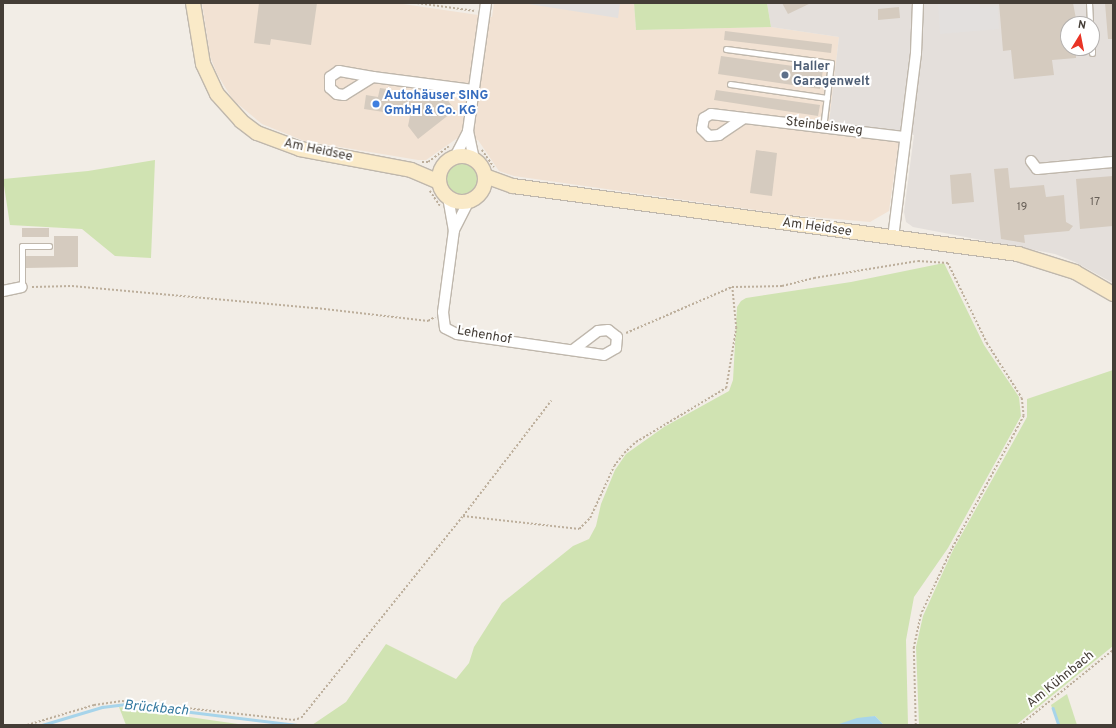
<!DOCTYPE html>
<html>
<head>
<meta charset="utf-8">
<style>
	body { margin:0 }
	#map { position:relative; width:1116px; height:728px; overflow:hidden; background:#f2ede6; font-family:Overpass,sans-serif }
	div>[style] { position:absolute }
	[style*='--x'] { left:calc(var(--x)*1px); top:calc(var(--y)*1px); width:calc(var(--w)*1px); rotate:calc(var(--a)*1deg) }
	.commercial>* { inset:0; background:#f2e2d3 }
	.industrial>* { inset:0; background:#e4dfdb }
	.green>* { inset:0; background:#d0e3b2 }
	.round { border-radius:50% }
	.parking>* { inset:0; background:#e3e0de }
	.water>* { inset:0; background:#a7d4ea }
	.stream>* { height:2.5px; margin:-1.25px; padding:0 1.25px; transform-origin:1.25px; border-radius:1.25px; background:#a7d4ea }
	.building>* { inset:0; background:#d5cbbf }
	.path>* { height:1.5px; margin-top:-0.75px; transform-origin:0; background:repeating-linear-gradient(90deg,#bdaf9c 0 2px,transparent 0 4px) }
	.roads { filter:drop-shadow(1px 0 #bfb7ac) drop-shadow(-1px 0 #bfb7ac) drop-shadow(0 1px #bfb7ac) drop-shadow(0 -1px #bfb7ac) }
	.lane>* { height:5px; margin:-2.5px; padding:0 2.5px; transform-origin:2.5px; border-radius:2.5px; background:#fff }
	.street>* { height:10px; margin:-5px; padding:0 5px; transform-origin:5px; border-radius:5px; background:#fff }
	.secondary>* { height:14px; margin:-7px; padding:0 7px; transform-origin:7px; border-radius:7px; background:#faeac8 }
	.secondary>.ring { margin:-7px; padding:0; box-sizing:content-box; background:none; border:14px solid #faeac8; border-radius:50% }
	.dots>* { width:11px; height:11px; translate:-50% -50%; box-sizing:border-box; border:2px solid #fff; border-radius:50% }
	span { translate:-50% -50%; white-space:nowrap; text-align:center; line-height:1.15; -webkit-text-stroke:4px #fff; paint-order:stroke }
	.number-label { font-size:11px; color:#686058 }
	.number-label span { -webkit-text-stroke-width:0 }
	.service-label { font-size:13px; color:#4e5e75; font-weight:700 }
	.left { translate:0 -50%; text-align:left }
	.shop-label { font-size:13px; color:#366cbe; font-weight:700 }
	.street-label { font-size:13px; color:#443d36 }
	.water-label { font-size:14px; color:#367aa0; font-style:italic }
	.frame { position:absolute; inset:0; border:4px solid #443d36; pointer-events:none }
	.north { position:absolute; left:1060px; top:16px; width:40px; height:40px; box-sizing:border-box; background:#fff; border:1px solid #b4b1af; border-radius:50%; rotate:10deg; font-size:11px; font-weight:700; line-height:16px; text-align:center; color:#443d36 }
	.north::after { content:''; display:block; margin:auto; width:14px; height:18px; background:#e93426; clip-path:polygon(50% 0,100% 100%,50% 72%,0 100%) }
</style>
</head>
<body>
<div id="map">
	<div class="commercial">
		<div style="clip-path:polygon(202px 3px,396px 3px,492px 17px,494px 3px,634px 3px,636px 30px,771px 27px,839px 37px,829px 123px,900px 133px,889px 211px,870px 222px,790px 215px,514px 176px,499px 171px,478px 140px,459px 137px,426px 160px,418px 160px,304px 141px,262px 124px,233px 100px,217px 74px,210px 56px)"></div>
	</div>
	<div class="industrial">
		<div style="clip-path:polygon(evenodd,767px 3px,1113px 3px,1113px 283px,1075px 262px,1055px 254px,913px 227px,906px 222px,904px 212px,914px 135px,829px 123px,839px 37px,771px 27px,767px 3px,1068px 24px,1092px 24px,1092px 48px,1068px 48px,1068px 24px)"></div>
	</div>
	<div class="green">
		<div style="clip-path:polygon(634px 3px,767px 3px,771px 27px,636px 30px)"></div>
		<div style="clip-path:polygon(155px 160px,151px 258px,115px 256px,82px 229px,10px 225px,3px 179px,88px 171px)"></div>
		<div class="round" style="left:444px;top:163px;width:34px;height:34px"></div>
		<div style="clip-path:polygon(944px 263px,984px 345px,1019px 397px,1021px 416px,948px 548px,914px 597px,906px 640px,908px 725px,884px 725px,875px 716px,836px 725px,312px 725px,346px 702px,386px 644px,456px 679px,469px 663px,474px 647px,502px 603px,573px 546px,589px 539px,596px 526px,601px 504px,615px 470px,626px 454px,664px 427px,729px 391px,733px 380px,737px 307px,741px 301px,746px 298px,851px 282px)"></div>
		<div style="clip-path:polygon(1113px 370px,1113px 646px,1016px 725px,919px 725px,916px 647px,923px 616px,953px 550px,1027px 417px,1027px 399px)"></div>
		<div style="clip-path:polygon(1067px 694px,1077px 725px,1058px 725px,1051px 705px)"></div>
		<div style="clip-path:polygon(119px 707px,245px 725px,126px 725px)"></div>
	</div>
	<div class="parking">
		<div style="clip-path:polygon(522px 3px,620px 3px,618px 18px)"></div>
		<div style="clip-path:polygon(938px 3px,979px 3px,980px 8px,998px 6px,999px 29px,940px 34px)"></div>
	</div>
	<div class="water">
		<div style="clip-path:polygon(875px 716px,884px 725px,836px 725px,857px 718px)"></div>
	</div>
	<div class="stream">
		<div style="--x:1053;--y:708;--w:18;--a:71"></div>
		<div style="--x:42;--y:725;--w:63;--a:-16.7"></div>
		<div style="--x:102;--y:707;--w:24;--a:-7"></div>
		<div style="--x:126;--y:704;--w:172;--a:7"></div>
	</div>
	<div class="building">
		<div style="clip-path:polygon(259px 3px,317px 3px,311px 45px,271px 39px,270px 45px,254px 43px)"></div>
		<div style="clip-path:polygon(782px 3px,811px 3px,788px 14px)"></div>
		<div style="clip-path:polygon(999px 3px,1073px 3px,1077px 24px,1068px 24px,1068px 48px,1076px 48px,1076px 58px,1052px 60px,1054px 75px,1014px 79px,1011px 50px,1003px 51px)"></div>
		<div style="clip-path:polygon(1105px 3px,1113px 3px,1113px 39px,1108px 39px)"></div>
		<div style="clip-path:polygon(899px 7px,900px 18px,878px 20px,878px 9px)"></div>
		<div style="clip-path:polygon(725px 31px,832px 44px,831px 53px,724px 40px)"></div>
		<div style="clip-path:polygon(721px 56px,823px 70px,820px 89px,718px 74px)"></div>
		<div style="clip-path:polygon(380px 88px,446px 98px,455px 110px,418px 139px,408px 126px,410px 116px,364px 109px,366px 95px,378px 97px)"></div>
		<div style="clip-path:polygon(716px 90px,820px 105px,818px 116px,714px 100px)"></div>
		<div style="clip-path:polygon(756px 150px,777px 153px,772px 196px,750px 193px)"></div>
		<div style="clip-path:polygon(1008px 168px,1010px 188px,1044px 185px,1046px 197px,1064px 195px,1066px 222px,1073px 226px,1069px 231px,1024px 235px,1025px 243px,1001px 239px,994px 169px)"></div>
		<div style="clip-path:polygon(971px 173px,974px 202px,952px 204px,950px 175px)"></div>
		<div style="clip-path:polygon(1113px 176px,1113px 226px,1080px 229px,1076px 179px)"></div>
		<div style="clip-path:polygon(22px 228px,49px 228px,49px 237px,22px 237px)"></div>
		<div style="clip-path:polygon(54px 236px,78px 236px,78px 267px,26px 268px,26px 256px,54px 256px)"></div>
	</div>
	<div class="path">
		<div style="--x:417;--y:3;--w:59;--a:7.9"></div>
		<div style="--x:482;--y:150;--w:21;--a:55"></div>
		<div style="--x:422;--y:162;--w:6;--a:0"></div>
		<div style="--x:428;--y:162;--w:26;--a:-37"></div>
		<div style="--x:430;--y:191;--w:18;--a:56"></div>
		<div style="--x:32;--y:287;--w:40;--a:-1.4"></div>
		<div style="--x:72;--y:286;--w:245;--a:5.2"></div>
		<div style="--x:316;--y:308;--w:113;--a:6.6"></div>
		<div style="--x:428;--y:321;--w:8;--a:-30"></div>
		<div style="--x:626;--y:333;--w:116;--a:-23.5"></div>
		<div style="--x:732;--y:287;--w:50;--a:-1.1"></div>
		<div style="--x:782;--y:286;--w:33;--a:-14"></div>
		<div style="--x:814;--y:278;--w:105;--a:-9.3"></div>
		<div style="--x:918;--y:261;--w:30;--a:4"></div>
		<div style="--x:948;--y:263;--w:89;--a:64"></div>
		<div style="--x:987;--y:343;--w:65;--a:57.5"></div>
		<div style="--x:1022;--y:398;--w:18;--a:84"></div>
		<div style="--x:1024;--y:416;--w:151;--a:118.4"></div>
		<div style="--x:952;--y:549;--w:73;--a:115.2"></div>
		<div style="--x:921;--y:615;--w:33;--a:102"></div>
		<div style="--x:914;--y:647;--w:78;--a:88.5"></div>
		<div style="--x:463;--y:516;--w:145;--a:-52.6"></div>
		<div style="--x:27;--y:725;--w:70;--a:-16.6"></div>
		<div style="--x:94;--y:705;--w:28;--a:-8"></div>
		<div style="--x:122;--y:701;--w:172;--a:6.3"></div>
		<div style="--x:293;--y:720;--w:8;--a:-14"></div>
		<div style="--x:301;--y:718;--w:259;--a:-51.3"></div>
		<div style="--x:463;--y:516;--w:117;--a:6.4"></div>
		<div style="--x:579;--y:529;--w:16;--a:-45"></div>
		<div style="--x:590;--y:518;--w:57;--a:-65.2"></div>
		<div style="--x:614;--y:466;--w:16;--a:-52"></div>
		<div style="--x:624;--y:453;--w:16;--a:-43"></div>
		<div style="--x:636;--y:442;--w:105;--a:-31"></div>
		<div style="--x:726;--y:388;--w:61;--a:-80.5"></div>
		<div style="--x:736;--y:328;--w:41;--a:-95.6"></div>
		<div style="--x:1020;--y:725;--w:119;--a:-38.9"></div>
	</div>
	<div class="roads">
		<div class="lane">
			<div style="--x:1089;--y:3;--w:21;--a:87"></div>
			<div style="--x:1092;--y:48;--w:5;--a:90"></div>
			<div style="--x:726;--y:49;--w:106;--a:7.6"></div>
			<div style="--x:831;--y:63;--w:65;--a:97"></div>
			<div style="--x:730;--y:84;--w:98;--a:8.2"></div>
			<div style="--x:22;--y:287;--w:41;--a:-90"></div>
			<div style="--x:22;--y:246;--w:27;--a:0"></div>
		</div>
		<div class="street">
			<div style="--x:373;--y:77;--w:35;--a:-170"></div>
			<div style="--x:339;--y:71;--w:11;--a:146"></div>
			<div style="--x:330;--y:77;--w:11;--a:90"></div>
			<div style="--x:330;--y:88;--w:9;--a:41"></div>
			<div style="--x:337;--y:94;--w:7;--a:8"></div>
			<div style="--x:344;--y:95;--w:34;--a:-32"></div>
			<div style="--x:373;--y:77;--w:101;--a:7.4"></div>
			<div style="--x:744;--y:118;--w:30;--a:146"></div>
			<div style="--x:719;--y:135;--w:10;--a:174"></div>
			<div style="--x:709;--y:136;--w:10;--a:-135"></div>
			<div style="--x:702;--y:129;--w:11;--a:-80"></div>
			<div style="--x:704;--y:118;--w:8;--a:-30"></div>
			<div style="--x:711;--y:114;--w:194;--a:6.8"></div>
			<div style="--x:468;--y:131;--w:29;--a:78"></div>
			<div style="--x:455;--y:157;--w:29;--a:-63"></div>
			<div style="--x:468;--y:131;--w:129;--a:-82"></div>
			<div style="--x:1031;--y:161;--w:10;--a:53"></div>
			<div style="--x:1037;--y:169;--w:76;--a:-5.3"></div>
			<div style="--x:448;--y:197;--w:34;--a:80"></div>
			<div style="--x:454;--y:230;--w:83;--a:97.6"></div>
			<div style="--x:443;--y:312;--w:16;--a:83"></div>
			<div style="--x:445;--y:328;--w:13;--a:27"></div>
			<div style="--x:457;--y:334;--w:148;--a:8.1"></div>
			<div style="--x:604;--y:355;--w:14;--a:-30"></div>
			<div style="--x:616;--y:348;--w:11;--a:-85"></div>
			<div style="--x:617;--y:337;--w:11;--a:-142"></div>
			<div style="--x:608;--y:330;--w:10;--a:174"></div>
			<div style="--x:598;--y:331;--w:31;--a:143"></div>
			<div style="--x:454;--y:230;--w:33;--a:-63"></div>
			<div style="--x:893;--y:238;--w:186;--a:-82.9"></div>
			<div style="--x:916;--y:53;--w:50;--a:-87.7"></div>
			<div style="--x:3;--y:291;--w:19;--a:-12"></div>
		</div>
		<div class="secondary">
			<div style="--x:193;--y:3;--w:62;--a:80.7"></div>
			<div style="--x:203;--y:64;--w:33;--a:65"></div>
			<div style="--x:217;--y:94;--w:36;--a:48"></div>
			<div style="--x:241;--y:121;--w:20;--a:37"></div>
			<div style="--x:257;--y:133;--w:46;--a:20.4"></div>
			<div style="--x:300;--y:149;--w:113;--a:10.7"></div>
			<div style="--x:411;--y:170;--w:30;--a:23"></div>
			<div class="ring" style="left:439px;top:156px;width:32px;height:32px"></div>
			<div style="--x:485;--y:176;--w:30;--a:20"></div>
			<div style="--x:513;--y:186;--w:510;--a:7.67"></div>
			<div style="--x:1018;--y:254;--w:60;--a:17.5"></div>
			<div style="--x:1075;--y:272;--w:44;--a:30.1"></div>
		</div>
	</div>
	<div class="dots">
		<div style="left:785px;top:75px;background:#5c6f8a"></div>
		<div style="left:376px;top:104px;background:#3f7fe0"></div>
	</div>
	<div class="number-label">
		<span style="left:1095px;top:202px">17</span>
		<span style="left:1022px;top:207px">19</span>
	</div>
	<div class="service-label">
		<span class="left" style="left:793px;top:75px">Haller<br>Garagenwelt</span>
	</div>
	<div class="shop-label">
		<span class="left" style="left:384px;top:104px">Autohäuser SING<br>GmbH &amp; Co. KG</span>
	</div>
	<div class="street-label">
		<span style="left:824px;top:127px;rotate:7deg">Steinbeisweg</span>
		<span style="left:318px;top:151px;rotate:12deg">Am Heidsee</span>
		<span style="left:817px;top:228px;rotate:8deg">Am Heidsee</span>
		<span style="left:484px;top:336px;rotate:10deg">Lehenhof</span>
		<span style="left:1061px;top:680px;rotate:-39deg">Am Kühnbach</span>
	</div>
	<div class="water-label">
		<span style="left:156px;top:709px;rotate:5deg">Brückbach</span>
	</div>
	<div class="frame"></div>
	<div class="north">N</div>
</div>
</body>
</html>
